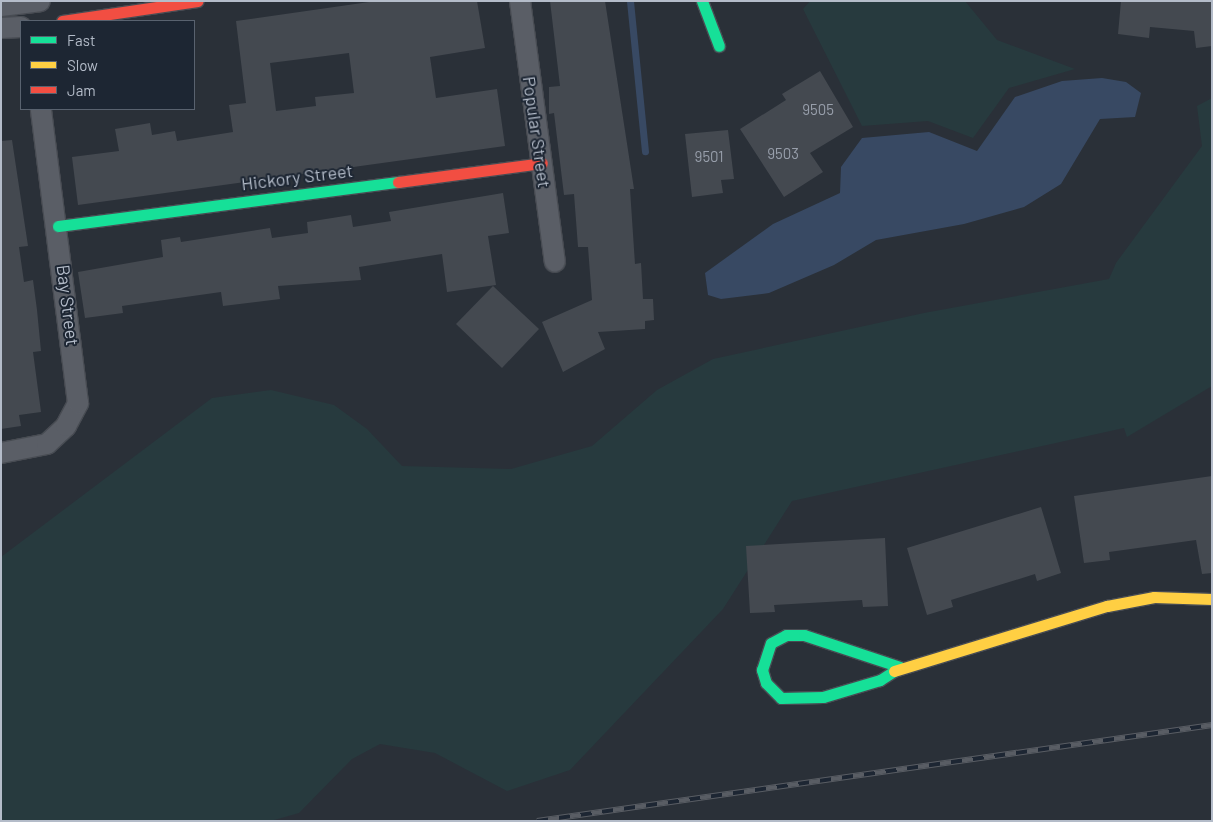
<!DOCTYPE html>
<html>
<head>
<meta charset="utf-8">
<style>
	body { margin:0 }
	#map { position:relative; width:1213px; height:822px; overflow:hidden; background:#2a3038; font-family:Barlow,sans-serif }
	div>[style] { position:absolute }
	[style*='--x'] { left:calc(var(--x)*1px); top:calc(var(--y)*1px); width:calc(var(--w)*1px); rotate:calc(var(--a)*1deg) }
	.green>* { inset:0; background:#273a3e }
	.water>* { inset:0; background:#384963 }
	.stream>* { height:7px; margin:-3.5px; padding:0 3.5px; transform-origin:3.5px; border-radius:3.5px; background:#384963 }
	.building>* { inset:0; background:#444950 }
	.roads { filter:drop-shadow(1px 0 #484c53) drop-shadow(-1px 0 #484c53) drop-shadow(0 1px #484c53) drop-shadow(0 -1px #484c53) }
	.street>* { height:20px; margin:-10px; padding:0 10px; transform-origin:10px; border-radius:10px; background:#5a5e66 }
	.fast>* { height:11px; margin:-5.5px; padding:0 5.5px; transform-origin:5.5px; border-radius:5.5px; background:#16e098 }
	.slow>* { height:11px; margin:-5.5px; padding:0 5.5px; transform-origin:5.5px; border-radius:5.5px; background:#ffcf43 }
	.jam>* { height:11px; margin:-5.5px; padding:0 5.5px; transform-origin:5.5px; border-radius:5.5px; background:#f24e42 }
	.rail>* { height:5.5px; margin-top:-2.75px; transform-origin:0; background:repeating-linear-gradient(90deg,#1d2633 0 11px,#595d64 0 22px); box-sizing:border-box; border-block:1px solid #595d64 }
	span { translate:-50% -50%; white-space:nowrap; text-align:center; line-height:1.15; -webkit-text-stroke:4px #1d2633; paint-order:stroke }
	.number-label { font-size:15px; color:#989fab }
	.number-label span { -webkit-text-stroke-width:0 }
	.street-label { font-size:18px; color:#b4bcc9 }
	.frame { position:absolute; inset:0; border:2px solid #b4bcc9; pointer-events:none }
	.legend { position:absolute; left:20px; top:20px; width:175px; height:90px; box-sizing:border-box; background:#1d2633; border:1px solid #59626f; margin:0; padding:6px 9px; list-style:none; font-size:15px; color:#b4bcc9 }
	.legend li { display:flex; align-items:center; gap:10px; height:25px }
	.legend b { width:25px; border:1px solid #59626f }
</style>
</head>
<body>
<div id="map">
	<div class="green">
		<div style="clip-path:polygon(810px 1px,965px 1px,997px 40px,1075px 69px,1009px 88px,973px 138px,928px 121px,862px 126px,803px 9px)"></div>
		<div style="clip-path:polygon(1212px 98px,1212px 386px,1127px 437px,1124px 428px,792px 501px,723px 609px,570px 770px,507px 791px,435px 753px,380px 744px,352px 759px,299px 813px,271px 821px,1px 821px,1px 557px,212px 398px,271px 390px,334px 405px,367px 429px,402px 466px,511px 469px,592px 446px,657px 390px,713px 359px,924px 313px,1109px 279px,1116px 263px,1202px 146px,1197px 106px)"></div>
	</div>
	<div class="water">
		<div style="clip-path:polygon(1102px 78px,1126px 82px,1141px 93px,1135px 117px,1100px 119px,1061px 184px,1024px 207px,964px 224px,876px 240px,834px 265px,769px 293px,721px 299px,708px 295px,705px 273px,773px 224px,840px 193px,841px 167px,862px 138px,929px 132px,977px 151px,1015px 97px,1062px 81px)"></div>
	</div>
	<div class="stream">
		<div style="--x:630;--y:1;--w:151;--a:84.3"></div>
	</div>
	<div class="building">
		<div style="clip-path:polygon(evenodd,376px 1px,477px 1px,485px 48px,430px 57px,436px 98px,497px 89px,505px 146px,78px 205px,72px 157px,119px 151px,115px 129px,150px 123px,152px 135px,175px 131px,177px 141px,233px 132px,229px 105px,246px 103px,236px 21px,376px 1px,349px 53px,354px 93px,315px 97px,316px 106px,276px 111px,270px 63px,349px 53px)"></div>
		<div style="clip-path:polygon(550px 1px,605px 1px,634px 189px,630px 189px,635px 264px,641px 263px,643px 299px,653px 299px,654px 320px,645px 321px,645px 329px,598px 332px,605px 349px,563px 372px,542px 322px,592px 300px,588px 247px,578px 247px,574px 194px,564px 195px,554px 113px,549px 114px,549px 87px,560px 86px)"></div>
		<div style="clip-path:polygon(1121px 1px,1212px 1px,1212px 46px,1196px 48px,1194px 31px,1150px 27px,1149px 38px,1118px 34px)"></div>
		<div style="clip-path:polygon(820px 71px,853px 127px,810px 153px,823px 172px,784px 197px,740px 129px,786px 100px,782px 94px)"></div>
		<div style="clip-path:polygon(728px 130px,734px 179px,721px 180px,723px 193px,692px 197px,685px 134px)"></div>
		<div style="clip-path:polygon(12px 140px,28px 246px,19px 247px,24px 282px,33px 280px,37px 310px,41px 351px,33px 352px,41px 412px,19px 415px,21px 426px,1px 429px,1px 141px)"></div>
		<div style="clip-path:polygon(503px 193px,509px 233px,488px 236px,496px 285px,447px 292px,442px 254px,359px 267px,361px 280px,278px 286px,280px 299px,223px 306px,221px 292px,122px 306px,123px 313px,85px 318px,78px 272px,163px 257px,161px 240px,180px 237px,181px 242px,270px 228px,272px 238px,308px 233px,307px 222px,351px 215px,353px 227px,391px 221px,389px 212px)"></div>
		<div style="clip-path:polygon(493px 286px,539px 329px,502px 368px,456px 324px)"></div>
		<div style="clip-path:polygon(1212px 476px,1212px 573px,1202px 574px,1196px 540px,1109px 552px,1110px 560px,1084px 563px,1074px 496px)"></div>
		<div style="clip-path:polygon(1041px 507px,1061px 573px,1037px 581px,1035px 574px,951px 600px,953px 607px,927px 615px,907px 548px)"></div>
		<div style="clip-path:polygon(885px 538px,888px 606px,863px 607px,862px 600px,774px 605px,775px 612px,750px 613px,746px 546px)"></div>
	</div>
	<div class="roads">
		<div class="street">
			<div style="--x:520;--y:1;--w:263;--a:82.4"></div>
			<div style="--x:1;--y:6;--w:39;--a:-7"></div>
			<div style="--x:1;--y:28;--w:20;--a:-3"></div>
			<div style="--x:1;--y:453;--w:47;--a:-11.1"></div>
			<div style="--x:47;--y:444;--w:26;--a:-43"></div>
			<div style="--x:66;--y:426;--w:26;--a:-62"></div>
			<div style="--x:78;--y:403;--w:296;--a:-97.2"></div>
		</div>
		<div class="fast">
			<div style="--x:702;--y:1;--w:48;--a:69.3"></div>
			<div style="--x:58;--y:226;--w:343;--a:-7.4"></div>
			<div style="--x:894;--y:671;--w:17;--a:147"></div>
			<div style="--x:880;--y:680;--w:59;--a:163.4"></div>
			<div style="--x:823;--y:697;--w:42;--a:178.6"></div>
			<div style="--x:781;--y:698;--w:21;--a:-135"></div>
			<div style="--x:766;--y:683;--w:14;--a:-107"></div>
			<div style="--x:762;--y:670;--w:28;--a:-72"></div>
			<div style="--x:771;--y:643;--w:17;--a:-28"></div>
			<div style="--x:786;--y:635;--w:18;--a:0"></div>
			<div style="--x:804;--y:635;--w:101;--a:18.4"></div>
		</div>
		<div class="slow">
			<div style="--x:894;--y:671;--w:223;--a:-17"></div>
			<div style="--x:1107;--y:606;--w:48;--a:-10.8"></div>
			<div style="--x:1154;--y:597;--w:58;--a:2"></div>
		</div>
		<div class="jam">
			<div style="--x:62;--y:21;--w:137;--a:-8.4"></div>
			<div style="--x:398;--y:182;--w:145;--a:-7.5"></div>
		</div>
	</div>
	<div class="rail">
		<div style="--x:537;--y:821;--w:682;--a:-8.09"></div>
	</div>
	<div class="number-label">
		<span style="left:818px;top:110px">9505</span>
		<span style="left:783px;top:154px">9503</span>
		<span style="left:709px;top:157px">9501</span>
	</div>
	<div class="street-label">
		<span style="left:537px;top:132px;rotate:82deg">Popular Street</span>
		<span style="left:297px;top:177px;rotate:-7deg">Hickory Street</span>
		<span style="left:68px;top:305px;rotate:83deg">Bay Street</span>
	</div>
	<div class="frame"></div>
	<ul class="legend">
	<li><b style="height:6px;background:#16e098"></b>Fast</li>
	<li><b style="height:6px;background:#ffcf43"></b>Slow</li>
	<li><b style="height:6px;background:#f24e42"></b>Jam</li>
	</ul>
</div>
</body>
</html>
